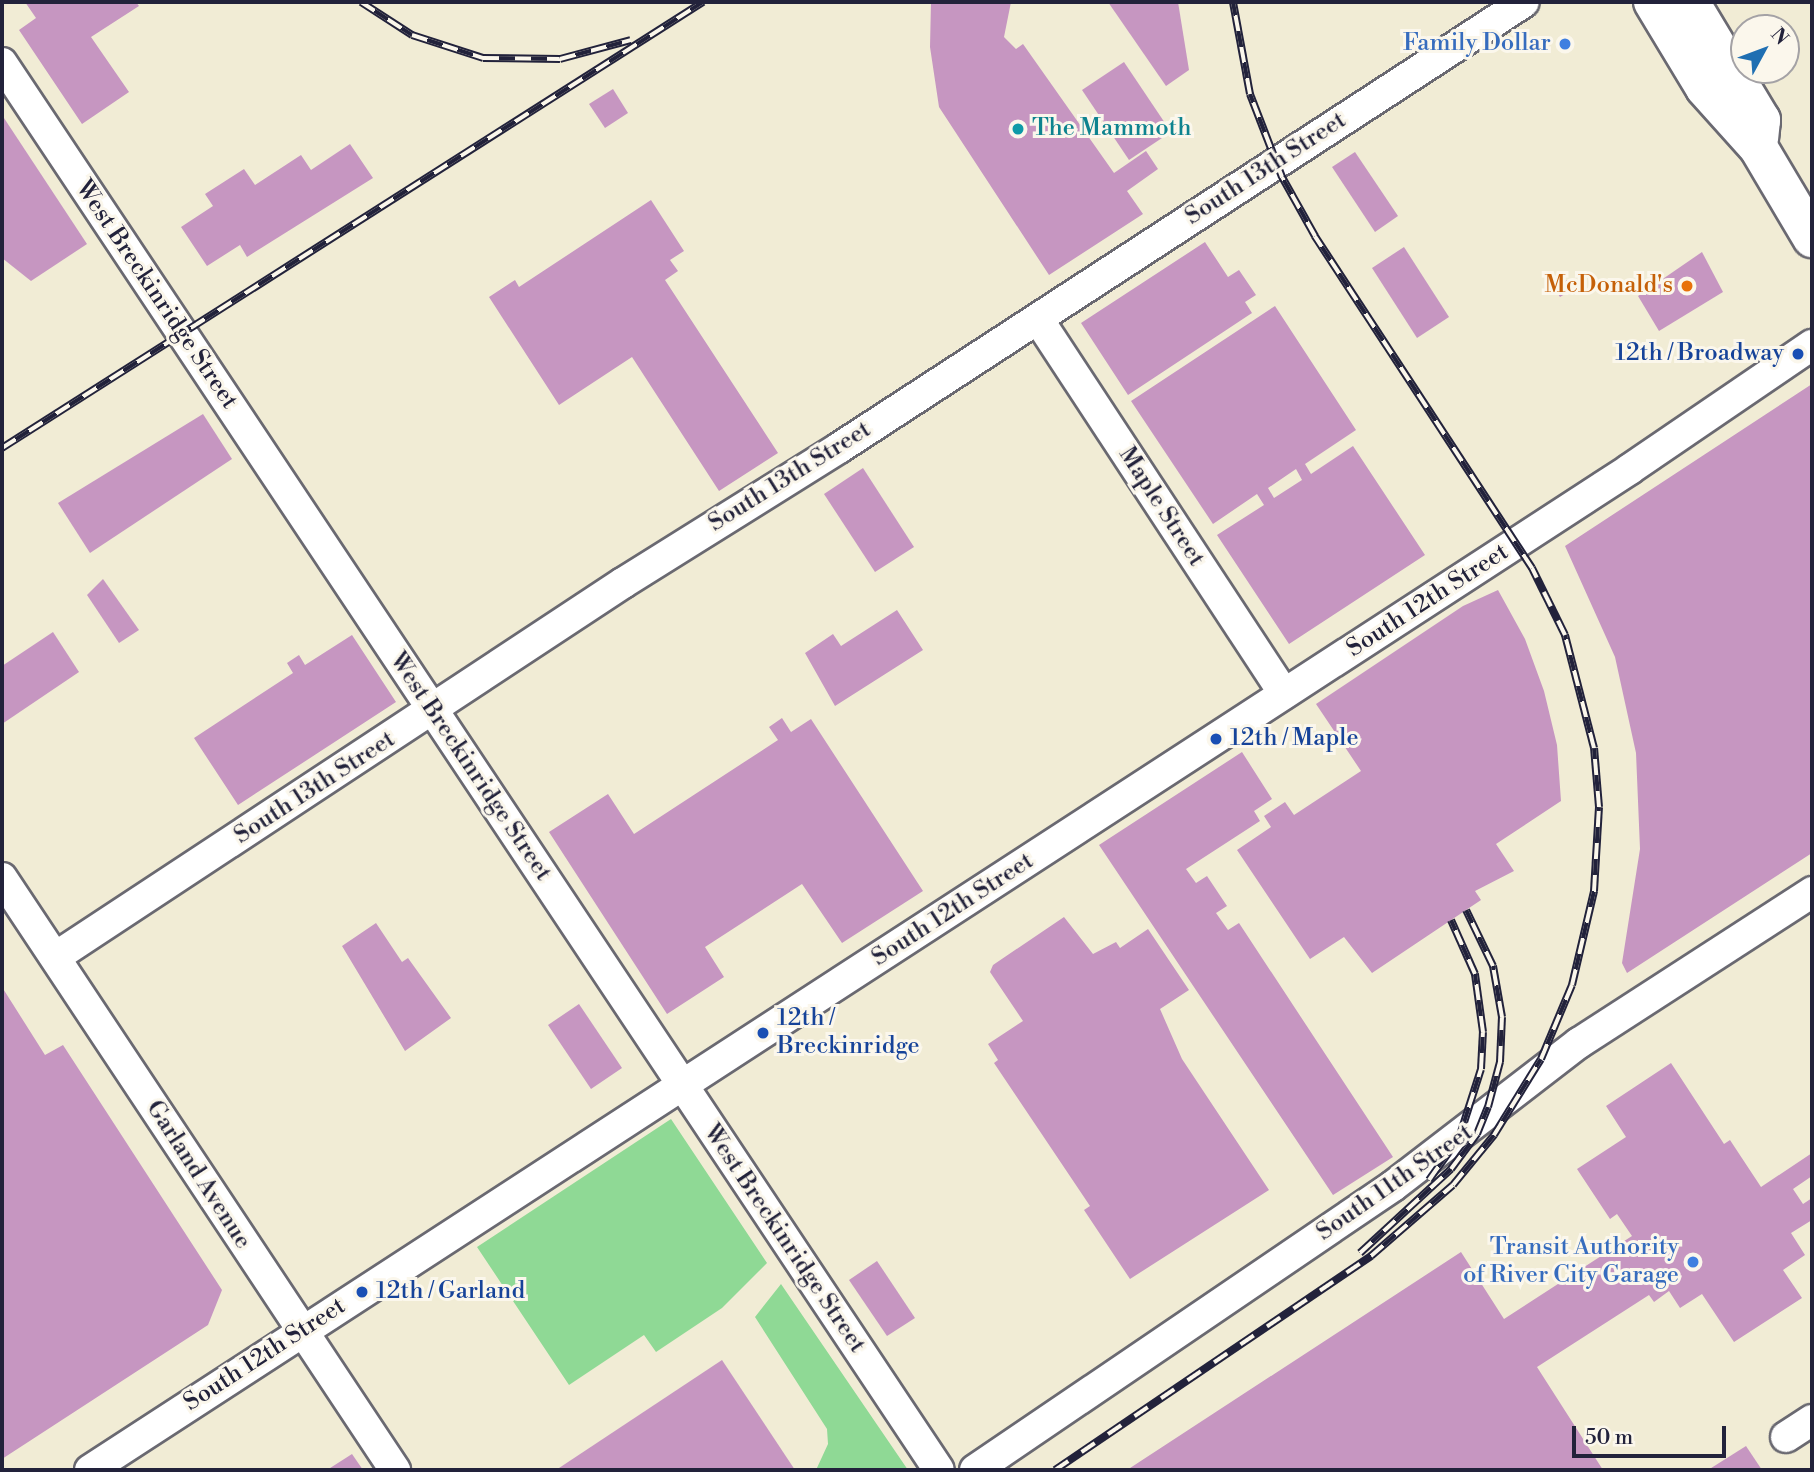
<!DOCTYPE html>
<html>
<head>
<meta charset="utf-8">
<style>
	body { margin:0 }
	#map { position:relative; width:1814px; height:1472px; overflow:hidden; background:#f1ecd5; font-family:"Libre Bodoni",serif }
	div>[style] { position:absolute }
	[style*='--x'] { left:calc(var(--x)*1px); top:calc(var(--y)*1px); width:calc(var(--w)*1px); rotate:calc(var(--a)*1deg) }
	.green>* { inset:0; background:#8fd995 }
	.building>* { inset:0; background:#c696c1 }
	.roads { filter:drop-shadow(2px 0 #6a6971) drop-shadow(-2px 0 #6a6971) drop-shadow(0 2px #6a6971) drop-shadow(0 -2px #6a6971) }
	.minor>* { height:30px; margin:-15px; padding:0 15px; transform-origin:15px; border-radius:15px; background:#fff }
	.major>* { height:38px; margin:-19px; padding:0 19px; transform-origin:19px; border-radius:19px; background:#fff }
	.rail>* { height:8px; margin-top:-4px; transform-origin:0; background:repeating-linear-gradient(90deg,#fbf7ec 0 16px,#22223b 0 32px); box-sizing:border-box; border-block:2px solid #22223b }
	.dots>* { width:19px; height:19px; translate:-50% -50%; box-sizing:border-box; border:4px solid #fbf7ec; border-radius:50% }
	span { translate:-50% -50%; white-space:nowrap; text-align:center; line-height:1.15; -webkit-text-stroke:6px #fbf7ec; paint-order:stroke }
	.shop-label { font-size:24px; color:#366cbe }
	.right { translate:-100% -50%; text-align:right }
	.culture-label { font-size:24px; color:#0d838f }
	.left { translate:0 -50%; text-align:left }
	.street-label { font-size:24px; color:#22223b }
	.food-label { font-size:24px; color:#c56008 }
	.transit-label { font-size:24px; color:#164399 }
	.frame { position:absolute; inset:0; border:4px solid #22223b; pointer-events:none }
	.north { position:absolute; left:1730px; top:14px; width:70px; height:70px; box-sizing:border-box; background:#fbf7ec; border:2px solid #a4a2a5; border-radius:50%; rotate:49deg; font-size:19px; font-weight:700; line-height:28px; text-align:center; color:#22223b }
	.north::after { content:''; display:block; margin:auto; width:24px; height:32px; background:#1f6fb2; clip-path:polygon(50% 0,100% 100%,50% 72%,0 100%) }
	.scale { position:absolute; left:1572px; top:1426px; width:154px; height:32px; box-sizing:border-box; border:4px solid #22223b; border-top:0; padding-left:9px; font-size:21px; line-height:24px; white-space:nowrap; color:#22223b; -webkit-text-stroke:5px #fbf7ec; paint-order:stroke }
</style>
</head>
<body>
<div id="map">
	<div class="green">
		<div style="clip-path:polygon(671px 1119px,767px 1263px,722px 1308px,656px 1352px,644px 1335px,569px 1385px,477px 1247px)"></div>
		<div style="clip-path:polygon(781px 1284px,908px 1470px,816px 1470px,828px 1444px,827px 1429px,755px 1317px)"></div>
	</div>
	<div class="building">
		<div style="clip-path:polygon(25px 2px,136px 2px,139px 6px,91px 37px,129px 92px,82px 124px,19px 30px,36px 18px)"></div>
		<div style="clip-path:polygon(931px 2px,1011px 2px,1004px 37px,1016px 49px,1023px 44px,1114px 173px,1146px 151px,1158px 169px,1127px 191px,1143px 214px,1049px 275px,939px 107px,930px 47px)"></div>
		<div style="clip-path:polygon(1108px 2px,1178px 2px,1189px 70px,1166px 86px)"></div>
		<div style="clip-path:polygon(1124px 62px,1171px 132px,1129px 160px,1082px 90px)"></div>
		<div style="clip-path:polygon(613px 89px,628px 113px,605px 128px,589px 104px)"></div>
		<div style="clip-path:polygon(2px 115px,87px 244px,31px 281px,2px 258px)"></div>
		<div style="clip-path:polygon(350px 144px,373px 178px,247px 257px,240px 245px,207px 266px,181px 227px,213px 206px,205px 194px,244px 169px,255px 185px,301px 155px,311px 170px)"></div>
		<div style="clip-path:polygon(1355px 152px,1398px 216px,1375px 232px,1332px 167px)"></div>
		<div style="clip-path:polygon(651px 200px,684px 251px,670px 260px,678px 271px,665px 280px,778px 453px,719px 491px,632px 357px,559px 405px,489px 297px,515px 280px,519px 287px)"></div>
		<div style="clip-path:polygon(1205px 242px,1228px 277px,1239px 270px,1256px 295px,1245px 302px,1252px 313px,1128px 395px,1081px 323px)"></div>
		<div style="clip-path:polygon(1404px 247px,1449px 317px,1417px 338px,1372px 268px)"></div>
		<div style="clip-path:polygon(1702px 252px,1723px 292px,1659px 331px,1638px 296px)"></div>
		<div style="clip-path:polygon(1567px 280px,1573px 289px,1560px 297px,1554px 288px)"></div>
		<div style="clip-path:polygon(evenodd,1275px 306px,1356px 430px,1305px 464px,1311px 474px,1353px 446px,1425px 555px,1289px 644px,1217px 535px,1264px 505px,1257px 494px,1213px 524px,1131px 401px,1275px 306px,1296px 469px,1302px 480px,1274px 498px,1268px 488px,1296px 469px)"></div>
		<div style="clip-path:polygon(1812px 384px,1812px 853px,1627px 973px,1622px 963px,1640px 849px,1636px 753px,1615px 657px,1565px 546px)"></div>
		<div style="clip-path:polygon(203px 414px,232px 459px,90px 553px,58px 503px)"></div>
		<div style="clip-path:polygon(863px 468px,914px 547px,875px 572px,824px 494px)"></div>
		<div style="clip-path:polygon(103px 579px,139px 630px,119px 643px,87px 595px)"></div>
		<div style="clip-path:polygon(1498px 590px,1525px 639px,1544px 691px,1557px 745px,1561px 801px,1496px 844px,1514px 871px,1475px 891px,1481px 900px,1372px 973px,1344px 937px,1310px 959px,1237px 850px,1271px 827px,1264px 816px,1285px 802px,1294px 815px,1361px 771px,1316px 704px,1463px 606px)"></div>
		<div style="clip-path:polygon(897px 610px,923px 650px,835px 706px,805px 653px,833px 634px,841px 646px)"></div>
		<div style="clip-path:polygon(53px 632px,79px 672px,2px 724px,2px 666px)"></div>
		<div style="clip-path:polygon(352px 635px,396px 702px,238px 805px,194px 738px,293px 673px,287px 663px,299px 655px,305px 665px)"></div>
		<div style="clip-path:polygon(782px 718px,791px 732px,811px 719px,923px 891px,842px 943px,802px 884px,705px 947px,724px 977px,667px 1014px,549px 832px,608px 794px,634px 834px,778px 740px,769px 727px)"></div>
		<div style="clip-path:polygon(1242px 752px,1272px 799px,1254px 811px,1260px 821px,1186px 869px,1196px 883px,1207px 876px,1227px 906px,1216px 913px,1228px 930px,1239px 923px,1393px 1157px,1333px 1195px,1099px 845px)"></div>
		<div style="clip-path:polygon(1064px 917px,1093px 954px,1116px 942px,1120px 948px,1148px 929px,1189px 990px,1160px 1009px,1182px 1059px,1269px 1190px,1130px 1279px,1084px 1210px,1090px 1206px,994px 1063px,998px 1060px,988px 1044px,1023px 1021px,990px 972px,993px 965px)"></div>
		<div style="clip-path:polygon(376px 923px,402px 962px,408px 958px,451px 1018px,405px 1051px,342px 946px)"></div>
		<div style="clip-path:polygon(2px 987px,45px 1055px,63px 1045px,222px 1290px,208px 1325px,2px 1459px)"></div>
		<div style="clip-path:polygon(579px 1004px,622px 1068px,591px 1089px,548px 1025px)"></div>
		<div style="clip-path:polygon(1671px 1063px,1724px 1144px,1730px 1140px,1761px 1187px,1812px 1153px,1812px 1176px,1793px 1189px,1803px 1204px,1812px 1198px,1812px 1220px,1791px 1233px,1805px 1255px,1783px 1270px,1802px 1298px,1734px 1342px,1702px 1294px,1680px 1308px,1669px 1291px,1654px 1302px,1649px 1295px,1537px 1367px,1603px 1470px,1127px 1470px,1461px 1252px,1504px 1319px,1632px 1236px,1617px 1214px,1610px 1219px,1577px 1169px,1626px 1137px,1606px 1106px)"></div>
		<div style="clip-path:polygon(877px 1261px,915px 1318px,887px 1336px,849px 1280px)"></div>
		<div style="clip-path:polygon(722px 1360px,795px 1470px,556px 1470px)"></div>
		<div style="clip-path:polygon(1746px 1446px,1762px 1470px,1708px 1470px)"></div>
		<div style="clip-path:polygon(352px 1454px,363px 1470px,327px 1470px)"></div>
	</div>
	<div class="roads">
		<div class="minor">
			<div style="--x:2;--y:63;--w:1690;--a:56.34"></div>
			<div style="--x:1038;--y:319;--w:448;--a:56.7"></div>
			<div style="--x:2;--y:878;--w:711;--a:56.42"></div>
			<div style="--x:57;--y:956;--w:678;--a:-33.39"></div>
			<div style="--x:623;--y:583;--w:255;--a:-32"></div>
			<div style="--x:839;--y:448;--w:817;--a:-33.07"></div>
			<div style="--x:1786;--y:1437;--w:31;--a:-33"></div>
			<div style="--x:90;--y:1470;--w:1837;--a:-33.02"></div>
			<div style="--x:1630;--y:469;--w:220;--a:-34.3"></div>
			<div style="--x:975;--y:1470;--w:505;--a:-34.19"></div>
			<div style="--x:1393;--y:1186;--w:235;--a:-37.6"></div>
			<div style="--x:1579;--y:1043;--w:278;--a:-32.9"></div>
		</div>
		<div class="major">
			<div style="--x:1653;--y:2;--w:100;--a:58.8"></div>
			<div style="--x:1705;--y:88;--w:79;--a:48.1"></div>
			<div style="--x:1758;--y:147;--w:106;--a:59.3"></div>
			<div style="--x:1690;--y:2;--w:138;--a:59"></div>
			<div style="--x:1761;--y:120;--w:18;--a:96"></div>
		</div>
	</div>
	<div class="rail">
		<div style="--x:361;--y:2;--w:61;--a:32.9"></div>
		<div style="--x:412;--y:35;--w:75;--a:17.9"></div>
		<div style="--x:483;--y:58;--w:77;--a:0.7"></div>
		<div style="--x:560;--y:59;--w:73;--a:-15"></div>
		<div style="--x:2;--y:448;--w:831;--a:-32.47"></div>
		<div style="--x:1429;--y:1180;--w:52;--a:-54.5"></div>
		<div style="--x:1459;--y:1138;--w:72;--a:-72.3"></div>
		<div style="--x:1481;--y:1069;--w:37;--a:-87"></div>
		<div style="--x:1483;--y:1032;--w:59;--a:-97.9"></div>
		<div style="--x:1475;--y:974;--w:59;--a:-114"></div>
		<div style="--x:1360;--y:1253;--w:124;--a:-42.7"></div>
		<div style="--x:1451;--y:1169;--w:44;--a:-53.4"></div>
		<div style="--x:1477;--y:1134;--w:29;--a:-68"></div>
		<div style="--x:1488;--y:1107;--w:47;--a:-75.1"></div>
		<div style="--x:1500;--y:1062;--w:45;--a:-87.5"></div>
		<div style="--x:1502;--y:1017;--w:52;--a:-100"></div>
		<div style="--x:1493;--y:966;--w:62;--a:-115.7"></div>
		<div style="--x:1055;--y:1470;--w:382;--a:-34.1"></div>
		<div style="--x:1371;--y:1256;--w:108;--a:-40.9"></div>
		<div style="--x:1453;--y:1185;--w:65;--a:-50.6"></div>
		<div style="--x:1494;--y:1135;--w:89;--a:-58.3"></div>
		<div style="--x:1541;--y:1059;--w:80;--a:-67.3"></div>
		<div style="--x:1572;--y:985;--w:97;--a:-76.8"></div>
		<div style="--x:1594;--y:891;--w:84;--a:-86.6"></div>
		<div style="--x:1599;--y:807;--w:59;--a:-94.8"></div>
		<div style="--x:1594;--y:748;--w:117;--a:-104.4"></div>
		<div style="--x:1565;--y:635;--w:75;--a:-116.2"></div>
		<div style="--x:1532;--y:568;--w:397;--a:-123.2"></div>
		<div style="--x:1315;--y:236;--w:68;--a:-119.2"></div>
		<div style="--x:1282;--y:177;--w:89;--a:-111.1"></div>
		<div style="--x:1250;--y:94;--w:94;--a:-100.5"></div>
	</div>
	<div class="dots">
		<div style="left:1565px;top:44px;background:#3f7fe0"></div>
		<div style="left:1018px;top:129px;background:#0f9aa8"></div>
		<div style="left:1687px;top:286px;background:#e8710a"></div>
		<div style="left:1798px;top:354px;background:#1a4fb4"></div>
		<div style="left:1216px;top:739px;background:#1a4fb4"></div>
		<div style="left:763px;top:1033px;background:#1a4fb4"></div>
		<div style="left:1693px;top:1262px;background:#3f7fe0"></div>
		<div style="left:362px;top:1292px;background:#1a4fb4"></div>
	</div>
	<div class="shop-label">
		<span class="right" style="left:1551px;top:44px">Family Dollar</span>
		<span class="right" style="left:1679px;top:1262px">Transit Authority<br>of River City Garage</span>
	</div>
	<div class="culture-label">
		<span class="left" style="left:1032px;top:129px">The Mammoth</span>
	</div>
	<div class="street-label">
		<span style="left:1266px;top:169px;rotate:-33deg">South 13th Street</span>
		<span style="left:156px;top:295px;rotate:56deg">West Breckinridge Street</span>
		<span style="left:790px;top:477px;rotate:-32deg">South 13th Street</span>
		<span style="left:1161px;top:507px;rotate:57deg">Maple Street</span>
		<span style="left:1428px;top:601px;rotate:-33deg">South 12th Street</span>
		<span style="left:470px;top:767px;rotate:56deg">West Breckinridge Street</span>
		<span style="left:315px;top:788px;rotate:-33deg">South 13th Street</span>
		<span style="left:953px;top:910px;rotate:-33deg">South 12th Street</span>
		<span style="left:198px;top:1175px;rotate:57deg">Garland Avenue</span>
		<span style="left:1395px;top:1183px;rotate:-35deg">South 11th Street</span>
		<span style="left:784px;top:1239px;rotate:56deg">West Breckinridge Street</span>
		<span style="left:265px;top:1355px;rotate:-33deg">South 12th Street</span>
	</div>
	<div class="food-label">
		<span class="right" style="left:1673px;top:286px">McDonald's</span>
	</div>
	<div class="transit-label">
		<span class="right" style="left:1784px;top:354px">12th / Broadway</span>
		<span class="left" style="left:1230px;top:739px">12th / Maple</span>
		<span class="left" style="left:777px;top:1033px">12th /<br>Breckinridge</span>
		<span class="left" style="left:376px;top:1292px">12th / Garland</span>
	</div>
	<div class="frame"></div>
	<div class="north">N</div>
	<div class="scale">50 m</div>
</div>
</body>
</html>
